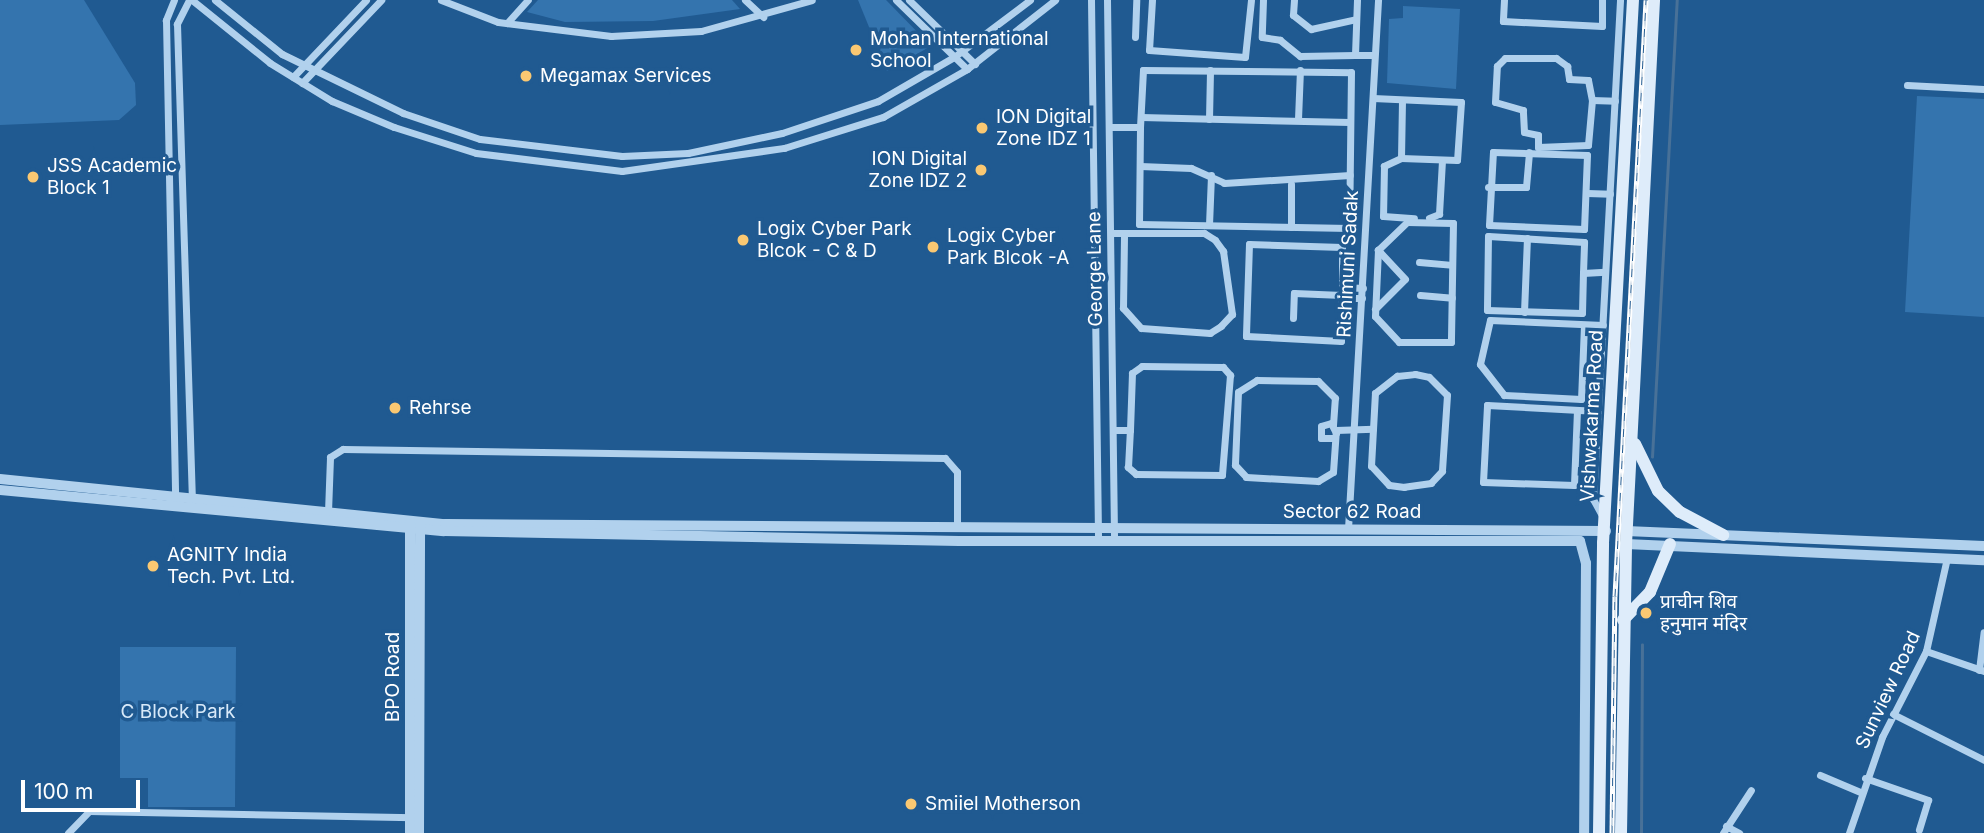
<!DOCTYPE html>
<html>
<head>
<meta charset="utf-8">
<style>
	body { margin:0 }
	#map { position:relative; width:1984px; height:833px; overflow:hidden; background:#205a91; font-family:Inter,"Noto Sans Devanagari",sans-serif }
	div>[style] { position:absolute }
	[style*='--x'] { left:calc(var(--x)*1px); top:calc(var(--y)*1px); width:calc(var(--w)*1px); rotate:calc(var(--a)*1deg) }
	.green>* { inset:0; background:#3474ae }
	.stream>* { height:2.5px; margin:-1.25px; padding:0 1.25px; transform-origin:1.25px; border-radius:1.25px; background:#487198 }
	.minor>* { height:7px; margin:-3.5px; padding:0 3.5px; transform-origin:3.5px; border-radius:3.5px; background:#b1d1ed }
	.tertiary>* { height:10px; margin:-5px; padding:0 5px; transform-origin:5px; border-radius:5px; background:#b1d1ed }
	.secondary>* { height:12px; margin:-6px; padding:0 6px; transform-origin:6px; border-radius:6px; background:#deecfa }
	.rail>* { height:5px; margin-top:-2.5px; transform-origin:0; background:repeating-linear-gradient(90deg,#205a91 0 8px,#fff 0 16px); box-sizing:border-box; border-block:2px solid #fff }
	.dots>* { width:19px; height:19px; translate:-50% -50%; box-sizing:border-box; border:4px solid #205a91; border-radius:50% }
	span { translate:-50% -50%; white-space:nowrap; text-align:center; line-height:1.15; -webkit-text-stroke:7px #205a91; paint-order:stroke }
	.poi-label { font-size:19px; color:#fff }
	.left { translate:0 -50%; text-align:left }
	.right { translate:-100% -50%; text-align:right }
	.street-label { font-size:19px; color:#fff }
	.park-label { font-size:19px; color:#d7e9f9 }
	.scale { position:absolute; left:21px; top:780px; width:119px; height:32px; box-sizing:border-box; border:4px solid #fff; border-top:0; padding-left:9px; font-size:21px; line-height:24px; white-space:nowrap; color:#fff; -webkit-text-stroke:5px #205a91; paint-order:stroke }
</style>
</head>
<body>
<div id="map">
	<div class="green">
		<div style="clip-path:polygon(0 0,84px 0,135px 83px,136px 105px,119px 120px,0 125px)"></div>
		<div style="clip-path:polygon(538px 0,732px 0,740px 9px,653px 21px,565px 22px,527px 12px)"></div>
		<div style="clip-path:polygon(858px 0,886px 0,931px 46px,887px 71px)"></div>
		<div style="clip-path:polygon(1403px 6px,1460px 9px,1456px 89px,1387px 83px,1389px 19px,1403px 18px)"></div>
		<div style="clip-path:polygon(1917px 96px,1984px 99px,1984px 317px,1905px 312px)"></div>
		<div style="clip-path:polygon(120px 647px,236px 647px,235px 807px,148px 807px,148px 778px,120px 778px)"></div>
	</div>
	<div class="stream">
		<div style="--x:1652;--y:457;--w:458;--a:-86.9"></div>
		<div style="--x:1641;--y:833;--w:188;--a:-89.7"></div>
	</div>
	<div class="minor">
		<div style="--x:174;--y:0;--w:22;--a:112"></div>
		<div style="--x:166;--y:20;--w:480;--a:88.9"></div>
		<div style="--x:189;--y:0;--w:27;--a:117"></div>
		<div style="--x:177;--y:24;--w:477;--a:88.2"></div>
		<div style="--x:192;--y:0;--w:100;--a:38.9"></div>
		<div style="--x:270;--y:63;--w:73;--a:31.5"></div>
		<div style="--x:332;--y:101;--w:67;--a:22.8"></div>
		<div style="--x:394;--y:127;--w:86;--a:17.6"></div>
		<div style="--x:476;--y:153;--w:147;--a:7"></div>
		<div style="--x:622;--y:171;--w:164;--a:-8.1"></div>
		<div style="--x:784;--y:148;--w:104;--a:-17.4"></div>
		<div style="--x:883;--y:117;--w:97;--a:-29.7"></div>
		<div style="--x:967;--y:69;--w:112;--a:-38.1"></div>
		<div style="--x:215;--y:0;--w:86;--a:38.9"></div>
		<div style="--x:282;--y:54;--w:135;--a:26"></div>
		<div style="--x:403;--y:113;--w:81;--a:18.7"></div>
		<div style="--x:480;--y:139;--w:143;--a:6.8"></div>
		<div style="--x:622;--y:156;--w:66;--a:-2.6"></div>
		<div style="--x:688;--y:153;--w:96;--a:-12"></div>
		<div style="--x:782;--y:133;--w:101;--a:-18.4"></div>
		<div style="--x:878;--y:101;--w:88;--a:-30.1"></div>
		<div style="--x:954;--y:57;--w:95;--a:-36.9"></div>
		<div style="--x:441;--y:0;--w:61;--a:21.1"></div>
		<div style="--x:498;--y:22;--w:114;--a:7.1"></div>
		<div style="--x:611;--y:36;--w:90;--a:-3.2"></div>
		<div style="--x:701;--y:31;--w:115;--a:-15.6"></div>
		<div style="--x:745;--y:0;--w:25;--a:43"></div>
		<div style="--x:896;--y:0;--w:99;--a:44.2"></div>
		<div style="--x:909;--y:0;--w:92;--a:44.1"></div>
		<div style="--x:1091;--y:0;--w:537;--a:89.25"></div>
		<div style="--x:1107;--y:0;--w:537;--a:89.25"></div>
		<div style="--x:1152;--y:0;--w:50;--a:93.4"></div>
		<div style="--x:1149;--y:50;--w:96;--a:4.2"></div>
		<div style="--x:1245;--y:57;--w:57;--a:-84"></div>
		<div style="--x:1263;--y:0;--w:37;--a:92"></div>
		<div style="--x:1262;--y:37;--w:18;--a:9"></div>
		<div style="--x:1280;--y:40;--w:26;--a:39"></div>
		<div style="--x:1300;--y:56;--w:55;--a:-1"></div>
		<div style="--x:1294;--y:0;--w:15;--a:94"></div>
		<div style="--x:1293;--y:15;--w:23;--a:38"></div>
		<div style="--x:1311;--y:29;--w:46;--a:-12.5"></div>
		<div style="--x:1357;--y:0;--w:55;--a:92.1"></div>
		<div style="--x:1355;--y:55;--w:18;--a:0"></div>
		<div style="--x:1504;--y:0;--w:21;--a:93"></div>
		<div style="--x:1503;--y:21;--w:99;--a:2.9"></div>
		<div style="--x:1602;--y:26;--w:26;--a:-90"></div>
		<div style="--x:507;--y:23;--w:31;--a:-48"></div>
		<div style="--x:1135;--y:37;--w:37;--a:-88"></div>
		<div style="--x:293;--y:77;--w:106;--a:-46.5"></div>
		<div style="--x:302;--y:83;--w:115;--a:-46.4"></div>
		<div style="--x:1907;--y:85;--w:77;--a:3"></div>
		<div style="--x:1373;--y:98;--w:88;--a:2.6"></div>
		<div style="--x:1461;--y:102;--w:58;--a:93.9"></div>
		<div style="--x:1457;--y:160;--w:56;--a:-178"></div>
		<div style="--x:1401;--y:158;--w:58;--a:-89"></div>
		<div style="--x:1592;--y:100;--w:45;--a:95.1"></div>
		<div style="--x:1588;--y:145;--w:50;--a:177.7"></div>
		<div style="--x:1538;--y:147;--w:12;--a:-90"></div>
		<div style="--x:1538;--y:135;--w:14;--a:-168"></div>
		<div style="--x:1524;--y:132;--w:22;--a:-93"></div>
		<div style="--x:1523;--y:110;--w:29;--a:-164"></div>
		<div style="--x:1495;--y:102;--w:36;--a:-87"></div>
		<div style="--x:1497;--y:66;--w:11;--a:-45"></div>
		<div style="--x:1505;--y:58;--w:51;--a:0"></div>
		<div style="--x:1556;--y:58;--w:14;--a:36"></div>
		<div style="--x:1567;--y:66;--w:13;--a:81"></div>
		<div style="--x:1569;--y:79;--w:19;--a:3"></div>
		<div style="--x:1588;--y:80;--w:20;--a:79"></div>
		<div style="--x:1592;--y:100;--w:23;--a:2"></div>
		<div style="--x:1141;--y:117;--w:209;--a:1.4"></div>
		<div style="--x:1209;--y:119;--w:49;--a:-88.8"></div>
		<div style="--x:1298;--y:119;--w:49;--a:-87.7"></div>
		<div style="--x:1109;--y:127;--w:31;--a:0"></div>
		<div style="--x:1140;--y:127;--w:57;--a:-87"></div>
		<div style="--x:1143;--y:70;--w:208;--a:0.6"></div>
		<div style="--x:1351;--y:72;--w:156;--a:90.7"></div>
		<div style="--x:1349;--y:228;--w:210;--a:-178.9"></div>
		<div style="--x:1139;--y:224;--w:97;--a:-89.4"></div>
		<div style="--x:1493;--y:152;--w:94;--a:1.8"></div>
		<div style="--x:1587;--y:155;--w:74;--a:92.3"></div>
		<div style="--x:1584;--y:229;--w:95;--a:-177.6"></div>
		<div style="--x:1489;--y:225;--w:73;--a:-86.9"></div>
		<div style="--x:1401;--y:158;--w:19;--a:155"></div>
		<div style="--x:1384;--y:166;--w:50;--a:91.1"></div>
		<div style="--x:1383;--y:216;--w:31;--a:4"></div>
		<div style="--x:1140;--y:166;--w:51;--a:2.2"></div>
		<div style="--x:1191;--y:168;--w:36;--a:24"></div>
		<div style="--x:1224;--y:183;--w:126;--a:-3.6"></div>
		<div style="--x:1488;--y:187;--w:38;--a:0"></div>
		<div style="--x:1526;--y:187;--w:35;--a:-85"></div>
		<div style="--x:1587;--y:193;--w:23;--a:2"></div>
		<div style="--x:1429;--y:218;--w:11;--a:-22"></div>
		<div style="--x:1439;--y:214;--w:53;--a:-86.8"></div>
		<div style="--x:1407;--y:222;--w:46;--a:1.2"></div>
		<div style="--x:1453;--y:223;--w:119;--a:91"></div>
		<div style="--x:1451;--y:342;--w:52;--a:180"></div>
		<div style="--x:1399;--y:342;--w:35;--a:-133"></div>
		<div style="--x:1375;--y:316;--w:66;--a:-87.4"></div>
		<div style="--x:1378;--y:250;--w:40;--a:-44"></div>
		<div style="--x:1209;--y:225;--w:50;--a:-87.7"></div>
		<div style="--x:1291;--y:227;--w:43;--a:-90"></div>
		<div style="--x:1111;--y:233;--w:93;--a:0"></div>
		<div style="--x:1204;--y:233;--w:13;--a:32"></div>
		<div style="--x:1215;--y:240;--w:14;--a:54"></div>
		<div style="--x:1223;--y:251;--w:64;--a:81.9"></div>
		<div style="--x:1232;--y:314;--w:16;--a:133"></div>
		<div style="--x:1221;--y:326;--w:13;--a:148"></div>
		<div style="--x:1210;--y:333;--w:69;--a:-175.9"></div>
		<div style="--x:1141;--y:328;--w:27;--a:-132"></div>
		<div style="--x:1123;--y:308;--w:75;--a:-89.2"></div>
		<div style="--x:1419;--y:262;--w:33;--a:5"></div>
		<div style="--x:1583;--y:273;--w:31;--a:-88"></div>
		<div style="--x:1584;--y:242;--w:96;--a:-176.4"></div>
		<div style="--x:1488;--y:236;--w:74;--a:90.8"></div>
		<div style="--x:1487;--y:310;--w:95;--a:1.8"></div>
		<div style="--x:1582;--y:313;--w:40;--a:-88.6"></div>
		<div style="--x:1583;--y:273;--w:22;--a:-3"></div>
		<div style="--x:1342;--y:287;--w:40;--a:-90"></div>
		<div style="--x:1342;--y:247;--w:93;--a:-178.2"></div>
		<div style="--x:1249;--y:244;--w:92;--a:91.9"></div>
		<div style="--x:1246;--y:336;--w:95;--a:3"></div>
		<div style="--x:1341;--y:341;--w:54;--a:-88.9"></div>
		<div style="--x:1342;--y:287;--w:21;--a:3"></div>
		<div style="--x:1420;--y:295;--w:32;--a:5"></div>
		<div style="--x:1342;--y:298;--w:20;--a:0"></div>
		<div style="--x:1375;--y:309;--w:42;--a:-45"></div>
		<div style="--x:1405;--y:279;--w:40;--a:-133"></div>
		<div style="--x:1524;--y:312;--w:74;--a:-87.7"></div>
		<div style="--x:1293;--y:318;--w:25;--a:-88"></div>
		<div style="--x:1294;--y:293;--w:48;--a:2.4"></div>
		<div style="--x:1584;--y:325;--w:74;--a:92.3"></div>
		<div style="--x:1581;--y:399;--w:77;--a:-177"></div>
		<div style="--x:1504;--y:395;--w:39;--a:-128"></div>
		<div style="--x:1480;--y:364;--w:45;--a:-77.2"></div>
		<div style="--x:1490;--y:320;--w:113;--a:2.5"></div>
		<div style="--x:1415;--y:374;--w:14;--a:12"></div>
		<div style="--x:1429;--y:377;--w:25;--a:45"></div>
		<div style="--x:1447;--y:395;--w:76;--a:93.8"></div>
		<div style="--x:1442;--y:471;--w:16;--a:133"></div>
		<div style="--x:1431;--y:483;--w:27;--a:172"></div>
		<div style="--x:1404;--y:487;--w:15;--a:-172"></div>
		<div style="--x:1389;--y:485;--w:26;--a:-133"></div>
		<div style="--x:1371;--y:466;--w:73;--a:-86.9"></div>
		<div style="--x:1375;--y:393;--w:28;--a:-38"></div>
		<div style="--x:1397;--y:376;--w:18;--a:-6"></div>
		<div style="--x:1577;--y:410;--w:75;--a:92.3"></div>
		<div style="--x:1574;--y:485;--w:91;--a:-178.1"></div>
		<div style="--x:1483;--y:482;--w:77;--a:-87"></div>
		<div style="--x:1487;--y:405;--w:111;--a:3.1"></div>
		<div style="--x:1333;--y:425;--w:27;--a:-86"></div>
		<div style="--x:1335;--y:398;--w:24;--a:-135"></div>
		<div style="--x:1318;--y:381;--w:61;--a:-179.1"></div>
		<div style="--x:1257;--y:380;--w:22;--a:148"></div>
		<div style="--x:1238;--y:392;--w:73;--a:92.4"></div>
		<div style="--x:1235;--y:465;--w:16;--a:47"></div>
		<div style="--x:1246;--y:477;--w:72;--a:3.2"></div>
		<div style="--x:1318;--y:481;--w:17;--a:-31"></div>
		<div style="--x:1333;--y:472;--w:39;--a:-86"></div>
		<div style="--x:1336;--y:433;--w:11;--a:-117"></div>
		<div style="--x:1331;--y:423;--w:10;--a:163"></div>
		<div style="--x:1321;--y:426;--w:12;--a:90"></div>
		<div style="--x:1321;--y:438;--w:12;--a:0"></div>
		<div style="--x:1113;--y:430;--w:17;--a:0"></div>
		<div style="--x:1130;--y:430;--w:57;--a:-88"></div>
		<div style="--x:1132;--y:373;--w:12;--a:-35"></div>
		<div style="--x:1142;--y:366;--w:81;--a:0.7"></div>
		<div style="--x:1223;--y:367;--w:11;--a:49"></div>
		<div style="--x:1230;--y:375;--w:100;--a:94.6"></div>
		<div style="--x:1222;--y:475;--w:86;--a:-179.3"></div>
		<div style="--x:1136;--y:474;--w:11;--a:-139"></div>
		<div style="--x:1128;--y:467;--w:37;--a:-87"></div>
		<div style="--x:1336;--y:430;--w:37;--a:-2"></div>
		<div style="--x:328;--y:512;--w:55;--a:-87.9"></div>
		<div style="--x:330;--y:457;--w:15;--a:-32"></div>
		<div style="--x:343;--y:449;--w:602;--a:0.86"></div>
		<div style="--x:945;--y:458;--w:18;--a:49"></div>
		<div style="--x:957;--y:472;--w:54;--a:90"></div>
		<div style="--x:1604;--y:519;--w:23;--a:-119"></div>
		<div style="--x:1593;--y:499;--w:500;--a:-86.9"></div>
		<div style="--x:1348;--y:529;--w:530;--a:-86.75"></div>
		<div style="--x:1926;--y:651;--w:61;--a:19"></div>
		<div style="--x:1979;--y:670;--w:38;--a:-83"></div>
		<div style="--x:1893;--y:714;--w:102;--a:26.8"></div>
		<div style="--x:1820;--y:775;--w:43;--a:23"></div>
		<div style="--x:1865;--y:778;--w:67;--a:19.2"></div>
		<div style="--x:1928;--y:800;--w:31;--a:107"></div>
		<div style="--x:1726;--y:826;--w:15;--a:28"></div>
		<div style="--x:68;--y:833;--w:30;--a:-46"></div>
		<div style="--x:89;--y:811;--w:324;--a:1.1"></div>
		<div style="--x:1723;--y:833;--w:51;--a:-56.9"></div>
		<div style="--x:1849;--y:833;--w:102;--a:-71"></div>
		<div style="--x:1882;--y:737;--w:97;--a:-62.9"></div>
		<div style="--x:1926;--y:651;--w:95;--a:-77.3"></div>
	</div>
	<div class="tertiary">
		<div style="--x:0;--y:479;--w:447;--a:5.8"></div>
		<div style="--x:445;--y:524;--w:1161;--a:0.35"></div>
		<div style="--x:0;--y:490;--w:446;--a:5.3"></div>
		<div style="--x:444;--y:531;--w:515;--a:1.11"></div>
		<div style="--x:959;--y:541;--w:621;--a:0"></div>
		<div style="--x:1580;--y:541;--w:23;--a:75"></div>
		<div style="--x:1586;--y:563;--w:270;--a:90.4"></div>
		<div style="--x:1626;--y:531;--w:358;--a:2.4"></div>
		<div style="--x:1626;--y:544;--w:358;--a:2.6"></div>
		<div style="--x:410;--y:833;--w:309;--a:-90"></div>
		<div style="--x:419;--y:833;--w:309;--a:-89.8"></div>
	</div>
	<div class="secondary">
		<div style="--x:1635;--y:444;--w:52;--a:63.9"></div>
		<div style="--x:1658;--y:491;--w:30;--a:44"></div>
		<div style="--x:1680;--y:512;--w:49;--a:28.1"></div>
		<div style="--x:1623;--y:620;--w:39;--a:-46"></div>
		<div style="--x:1650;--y:592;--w:52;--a:-67.4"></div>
		<div style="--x:1599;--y:833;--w:290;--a:-89.2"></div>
		<div style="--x:1603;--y:543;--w:544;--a:-86.84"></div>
		<div style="--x:1621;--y:833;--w:289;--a:-89"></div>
		<div style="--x:1626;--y:544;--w:545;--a:-87.05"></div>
	</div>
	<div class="rail">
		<div style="--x:1612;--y:833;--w:237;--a:-89.3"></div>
		<div style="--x:1615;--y:596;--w:597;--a:-87.02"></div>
	</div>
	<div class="dots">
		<div style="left:856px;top:50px;background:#fac872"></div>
		<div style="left:526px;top:76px;background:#fac872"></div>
		<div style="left:982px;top:128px;background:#fac872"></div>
		<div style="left:981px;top:170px;background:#fac872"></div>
		<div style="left:33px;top:177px;background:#fac872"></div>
		<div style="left:743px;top:240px;background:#fac872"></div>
		<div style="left:933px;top:247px;background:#fac872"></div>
		<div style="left:395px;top:408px;background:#fac872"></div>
		<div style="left:153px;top:566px;background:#fac872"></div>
		<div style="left:1646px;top:613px;background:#fac872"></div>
		<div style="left:911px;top:804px;background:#fac872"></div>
	</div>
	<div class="poi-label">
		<span class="left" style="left:870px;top:50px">Mohan International<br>School</span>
		<span class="left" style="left:540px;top:76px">Megamax Services</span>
		<span class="left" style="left:996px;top:128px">ION Digital<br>Zone IDZ 1</span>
		<span class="right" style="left:967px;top:170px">ION Digital<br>Zone IDZ 2</span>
		<span class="left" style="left:47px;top:177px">JSS Academic<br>Block 1</span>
		<span class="left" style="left:757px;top:240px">Logix Cyber Park<br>Blcok - C &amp; D</span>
		<span class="left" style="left:947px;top:247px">Logix Cyber<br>Park Blcok -A</span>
		<span class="left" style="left:409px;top:408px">Rehrse</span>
		<span class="left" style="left:167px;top:566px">AGNITY India<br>Tech. Pvt. Ltd.</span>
		<span class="left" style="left:1660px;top:613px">प्राचीन शिव<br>हनुमान मंदिर</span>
		<span class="left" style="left:925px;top:804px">Smiiel Motherson</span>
	</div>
	<div class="street-label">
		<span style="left:1348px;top:264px;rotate:-87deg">Rishimuni Sadak</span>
		<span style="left:1095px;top:269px;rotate:-91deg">George Lane</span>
		<span style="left:1592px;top:416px;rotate:-87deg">Vishwakarma Road</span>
		<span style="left:1352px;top:512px">Sector 62 Road</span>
		<span style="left:393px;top:677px;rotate:-90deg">BPO Road</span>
		<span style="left:1888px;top:690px;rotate:-65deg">Sunview Road</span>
	</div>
	<div class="park-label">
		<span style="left:178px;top:712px">C Block Park</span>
	</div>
	<div class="scale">100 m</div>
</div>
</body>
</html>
